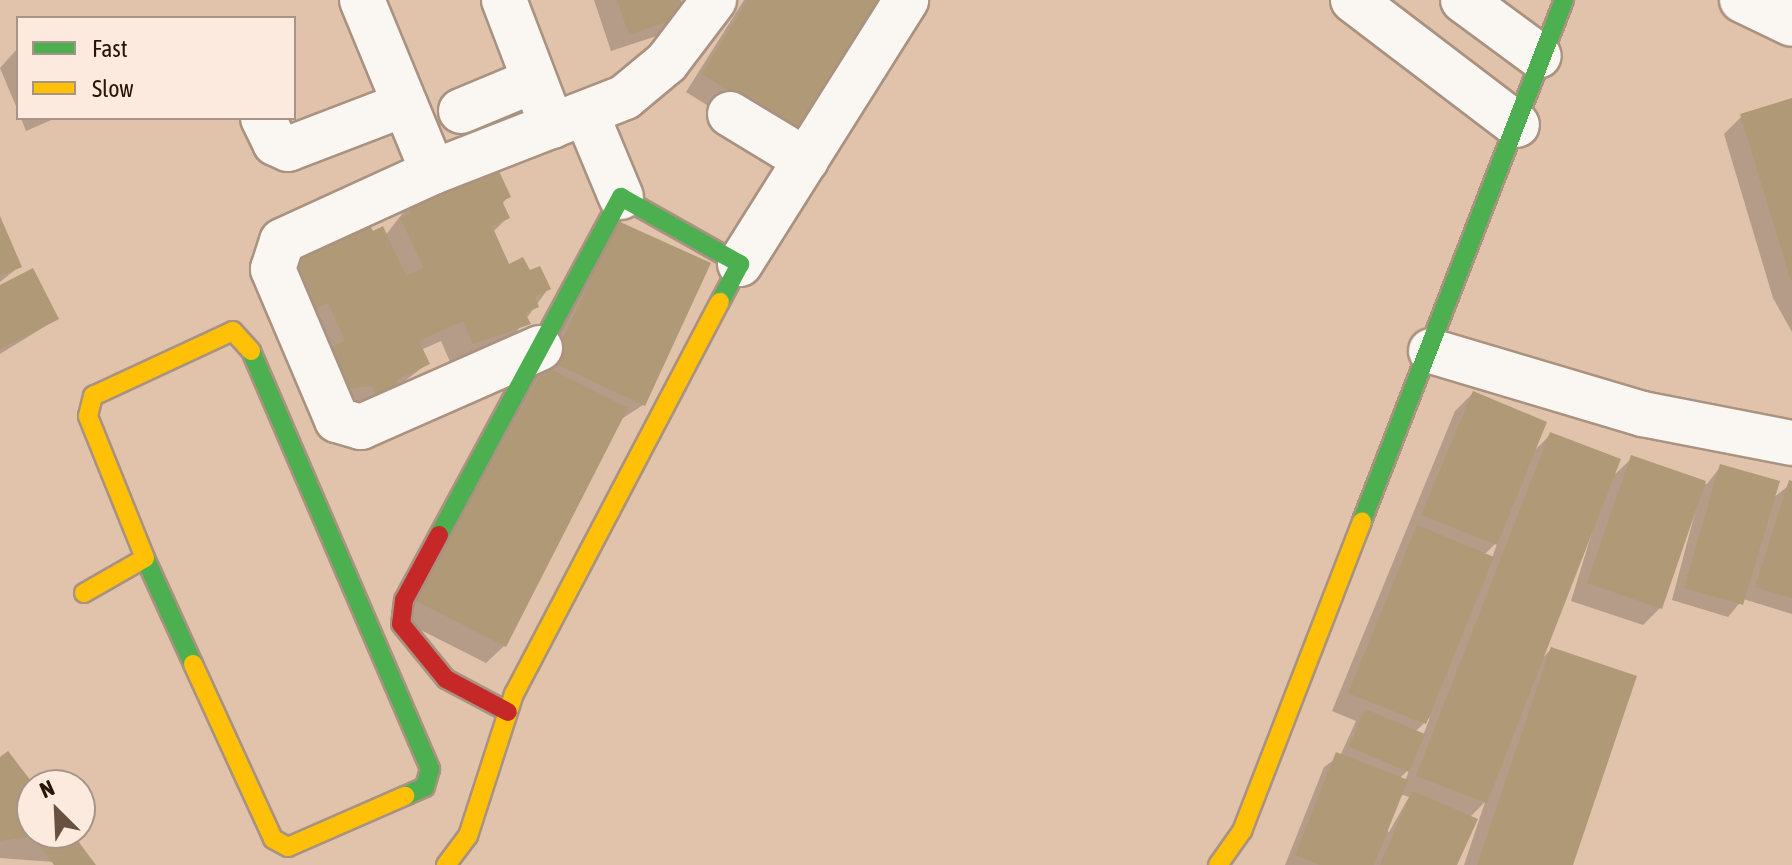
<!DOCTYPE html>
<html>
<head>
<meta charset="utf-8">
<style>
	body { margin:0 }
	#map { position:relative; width:1792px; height:865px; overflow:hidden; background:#e1c3ab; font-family:"Asap Condensed",sans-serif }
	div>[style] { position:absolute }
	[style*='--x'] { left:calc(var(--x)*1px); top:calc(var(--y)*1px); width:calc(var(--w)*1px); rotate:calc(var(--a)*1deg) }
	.shadow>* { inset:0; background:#0003 }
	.building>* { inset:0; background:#b09977 }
	.roads { filter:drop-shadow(2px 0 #a99280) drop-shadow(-2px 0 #a99280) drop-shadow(0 2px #a99280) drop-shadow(0 -2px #a99280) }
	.street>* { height:44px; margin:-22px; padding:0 22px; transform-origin:22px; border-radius:22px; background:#faf6f2 }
	.fast>* { height:18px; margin:-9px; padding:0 9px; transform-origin:9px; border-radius:9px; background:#4caf50 }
	.slow>* { height:18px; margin:-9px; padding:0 9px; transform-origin:9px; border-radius:9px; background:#ffc107 }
	.jam>* { height:18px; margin:-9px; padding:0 9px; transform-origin:9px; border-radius:9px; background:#c62828 }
	span { translate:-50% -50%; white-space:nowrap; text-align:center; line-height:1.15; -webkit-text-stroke:6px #fbeadd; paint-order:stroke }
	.legend { position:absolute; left:16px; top:16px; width:280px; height:104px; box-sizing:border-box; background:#fbeadd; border:2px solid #a69486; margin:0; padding:10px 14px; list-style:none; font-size:24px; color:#271404 }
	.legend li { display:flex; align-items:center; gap:16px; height:40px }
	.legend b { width:40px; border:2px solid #a69486 }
	.north { position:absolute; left:16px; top:769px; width:80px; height:80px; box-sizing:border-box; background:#fbeadd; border:2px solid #a69486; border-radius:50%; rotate:336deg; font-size:22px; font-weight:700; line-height:32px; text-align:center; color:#271404 }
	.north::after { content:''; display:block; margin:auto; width:28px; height:36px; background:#68513e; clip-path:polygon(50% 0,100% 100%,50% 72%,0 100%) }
</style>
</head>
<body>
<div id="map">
	<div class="shadow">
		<div style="clip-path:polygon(594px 0,678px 0,683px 15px,666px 33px,611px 51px)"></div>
		<div style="clip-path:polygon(744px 0,889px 0,787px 155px,686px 92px)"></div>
		<div style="clip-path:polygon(18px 48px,18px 111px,0 68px)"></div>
		<div style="clip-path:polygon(1792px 100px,1792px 332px,1773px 298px,1724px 134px,1742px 116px)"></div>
		<div style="clip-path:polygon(21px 118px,56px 118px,26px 131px)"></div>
		<div style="clip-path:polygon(479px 182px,509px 196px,502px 204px,508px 217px,493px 232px,508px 266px,548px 289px,507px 345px,451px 364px,441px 341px,421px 350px,427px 364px,356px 418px,281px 259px,385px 236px,408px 206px)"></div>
		<div style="clip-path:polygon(0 221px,20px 266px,0 282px)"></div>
		<div style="clip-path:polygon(601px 241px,643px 405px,620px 420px,504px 646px,486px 663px,399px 619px)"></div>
		<div style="clip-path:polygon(0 287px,57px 319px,0 354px)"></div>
		<div style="clip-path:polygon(evenodd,1473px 393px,1533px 452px,1551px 434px,1610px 479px,1632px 458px,1707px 484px,1721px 466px,1773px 498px,1792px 483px,1792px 614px,1743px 599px,1728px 617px,1672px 600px,1702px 486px,1660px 608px,1643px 625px,1571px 601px,1598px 513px,1540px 661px,1551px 649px,1571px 865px,1464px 865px,1485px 802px,1469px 818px,1455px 865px,1285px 865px,1324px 767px,1340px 756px,1356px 721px,1332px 711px,1455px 411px,1473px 393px,1498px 541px,1492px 558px,1484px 555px,1498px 541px,1473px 393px,1430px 717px,1423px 736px,1415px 732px,1430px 717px,1473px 393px,1410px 768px,1405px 781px,1399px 779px,1410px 768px,1473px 393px,1400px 794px,1409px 797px,1389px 832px,1386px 830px,1400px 794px)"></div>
		<div style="clip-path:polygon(0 760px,32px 833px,69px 833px,94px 865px,0 858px)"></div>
	</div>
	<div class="building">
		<div style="clip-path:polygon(617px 0,681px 0,686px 15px,629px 35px)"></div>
		<div style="clip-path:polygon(748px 0,892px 0,806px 138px,702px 74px)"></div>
		<div style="clip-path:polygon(1792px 98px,1792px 281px,1791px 281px,1740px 114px)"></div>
		<div style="clip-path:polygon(476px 170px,480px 180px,499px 171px,511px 197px,502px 201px,510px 218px,492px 226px,509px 264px,523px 257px,530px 270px,540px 266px,551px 289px,535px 297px,539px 307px,525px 313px,531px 324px,473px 344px,463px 321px,419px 341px,430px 364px,396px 380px,400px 388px,377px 398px,372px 386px,340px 390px,330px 348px,345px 341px,328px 303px,312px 310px,285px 270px,299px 264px,296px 257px,368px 221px,373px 231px,383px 226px,406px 276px,424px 268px,400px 218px,411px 213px,406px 204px)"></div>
		<div style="clip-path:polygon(0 216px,22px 267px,0 276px)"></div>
		<div style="clip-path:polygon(618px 221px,711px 263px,645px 406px,552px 362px)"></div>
		<div style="clip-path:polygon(33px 268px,59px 319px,0 349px,0 285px)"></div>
		<div style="clip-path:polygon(545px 366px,628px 408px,506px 647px,416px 601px)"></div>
		<div style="clip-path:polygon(1473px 391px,1547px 422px,1497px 545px,1421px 515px)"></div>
		<div style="clip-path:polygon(1550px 432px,1621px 459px,1487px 803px,1416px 776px)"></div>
		<div style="clip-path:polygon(1631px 455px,1706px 481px,1662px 609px,1587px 583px)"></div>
		<div style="clip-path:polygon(1720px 464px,1780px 481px,1743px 605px,1684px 588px)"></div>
		<div style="clip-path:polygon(1789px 480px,1792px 481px,1792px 598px,1755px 587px)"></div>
		<div style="clip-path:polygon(1417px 525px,1494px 557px,1426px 724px,1348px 693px)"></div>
		<div style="clip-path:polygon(1551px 647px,1637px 676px,1573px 865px,1477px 865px)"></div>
		<div style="clip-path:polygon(1365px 709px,1425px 734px,1409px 772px,1349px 747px)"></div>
		<div style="clip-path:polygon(8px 751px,34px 785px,32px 833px,72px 833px,96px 865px,54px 865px,32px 836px,0 841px,0 757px)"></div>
		<div style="clip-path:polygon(1336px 752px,1408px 780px,1374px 865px,1320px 865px,1295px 855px)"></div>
		<div style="clip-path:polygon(1412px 791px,1478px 819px,1457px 865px,1380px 865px)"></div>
	</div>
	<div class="roads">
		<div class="street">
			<div style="--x:362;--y:0;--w:186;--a:67.6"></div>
			<div style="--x:504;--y:0;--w:135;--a:69.1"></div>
			<div style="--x:1353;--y:0;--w:206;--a:37.3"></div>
			<div style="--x:1463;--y:0;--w:94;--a:36.4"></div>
			<div style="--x:1742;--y:0;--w:55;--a:25.6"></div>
			<div style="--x:461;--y:111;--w:78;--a:-22.6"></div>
			<div style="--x:586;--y:113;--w:91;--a:67.4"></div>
			<div style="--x:730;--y:114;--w:89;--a:31.2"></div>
			<div style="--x:263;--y:118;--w:28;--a:64"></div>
			<div style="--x:275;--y:143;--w:14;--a:25"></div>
			<div style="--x:288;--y:149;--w:125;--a:-21"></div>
			<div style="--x:740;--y:264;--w:312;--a:-57.8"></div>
			<div style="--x:540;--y:348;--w:196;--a:156.2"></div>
			<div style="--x:361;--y:427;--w:25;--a:-164"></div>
			<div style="--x:337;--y:420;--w:164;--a:-113"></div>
			<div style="--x:273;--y:269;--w:29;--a:-72"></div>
			<div style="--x:282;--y:241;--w:166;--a:-24.6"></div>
			<div style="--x:433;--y:172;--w:206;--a:-21.3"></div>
			<div style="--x:625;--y:97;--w:55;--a:-39.8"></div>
			<div style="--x:667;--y:62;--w:78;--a:-52.8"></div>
			<div style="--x:1431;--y:351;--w:221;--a:16.6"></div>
			<div style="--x:1643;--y:414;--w:152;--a:11"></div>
		</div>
		<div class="fast">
			<div style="--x:251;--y:351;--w:455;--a:66.8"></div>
			<div style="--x:430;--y:769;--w:19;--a:106"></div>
			<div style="--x:425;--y:787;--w:22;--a:156"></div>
			<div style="--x:1362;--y:521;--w:559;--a:-68.81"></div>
			<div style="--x:439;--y:535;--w:384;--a:-61.7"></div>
			<div style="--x:621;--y:197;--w:137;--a:29.4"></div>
			<div style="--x:740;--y:264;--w:43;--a:117.8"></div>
			<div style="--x:145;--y:558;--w:116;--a:65.6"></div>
		</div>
		<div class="slow">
			<div style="--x:84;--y:593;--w:70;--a:-29.8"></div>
			<div style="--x:145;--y:558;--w:153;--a:-111.9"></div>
			<div style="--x:88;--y:416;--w:21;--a:-76"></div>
			<div style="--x:93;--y:396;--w:154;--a:-24.9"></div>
			<div style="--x:233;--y:331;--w:27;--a:48"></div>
			<div style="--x:193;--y:664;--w:192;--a:65.4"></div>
			<div style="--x:273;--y:839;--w:17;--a:28"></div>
			<div style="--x:288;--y:847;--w:128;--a:-23.6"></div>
			<div style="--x:446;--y:865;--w:36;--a:-53"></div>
			<div style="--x:468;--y:836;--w:149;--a:-72.1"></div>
			<div style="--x:514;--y:694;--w:443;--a:-62.3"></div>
			<div style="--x:1218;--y:865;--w:42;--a:-54.8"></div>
			<div style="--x:1242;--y:831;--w:332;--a:-68.8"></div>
		</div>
		<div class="jam">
			<div style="--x:439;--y:535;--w:74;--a:118.3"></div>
			<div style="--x:404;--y:600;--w:24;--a:97"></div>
			<div style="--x:401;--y:624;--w:71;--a:50.7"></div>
			<div style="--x:446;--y:679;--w:70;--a:28"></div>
		</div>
	</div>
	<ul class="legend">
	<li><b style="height:10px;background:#4caf50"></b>Fast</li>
	<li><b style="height:10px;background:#ffc107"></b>Slow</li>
	</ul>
	<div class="north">N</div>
</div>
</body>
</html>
